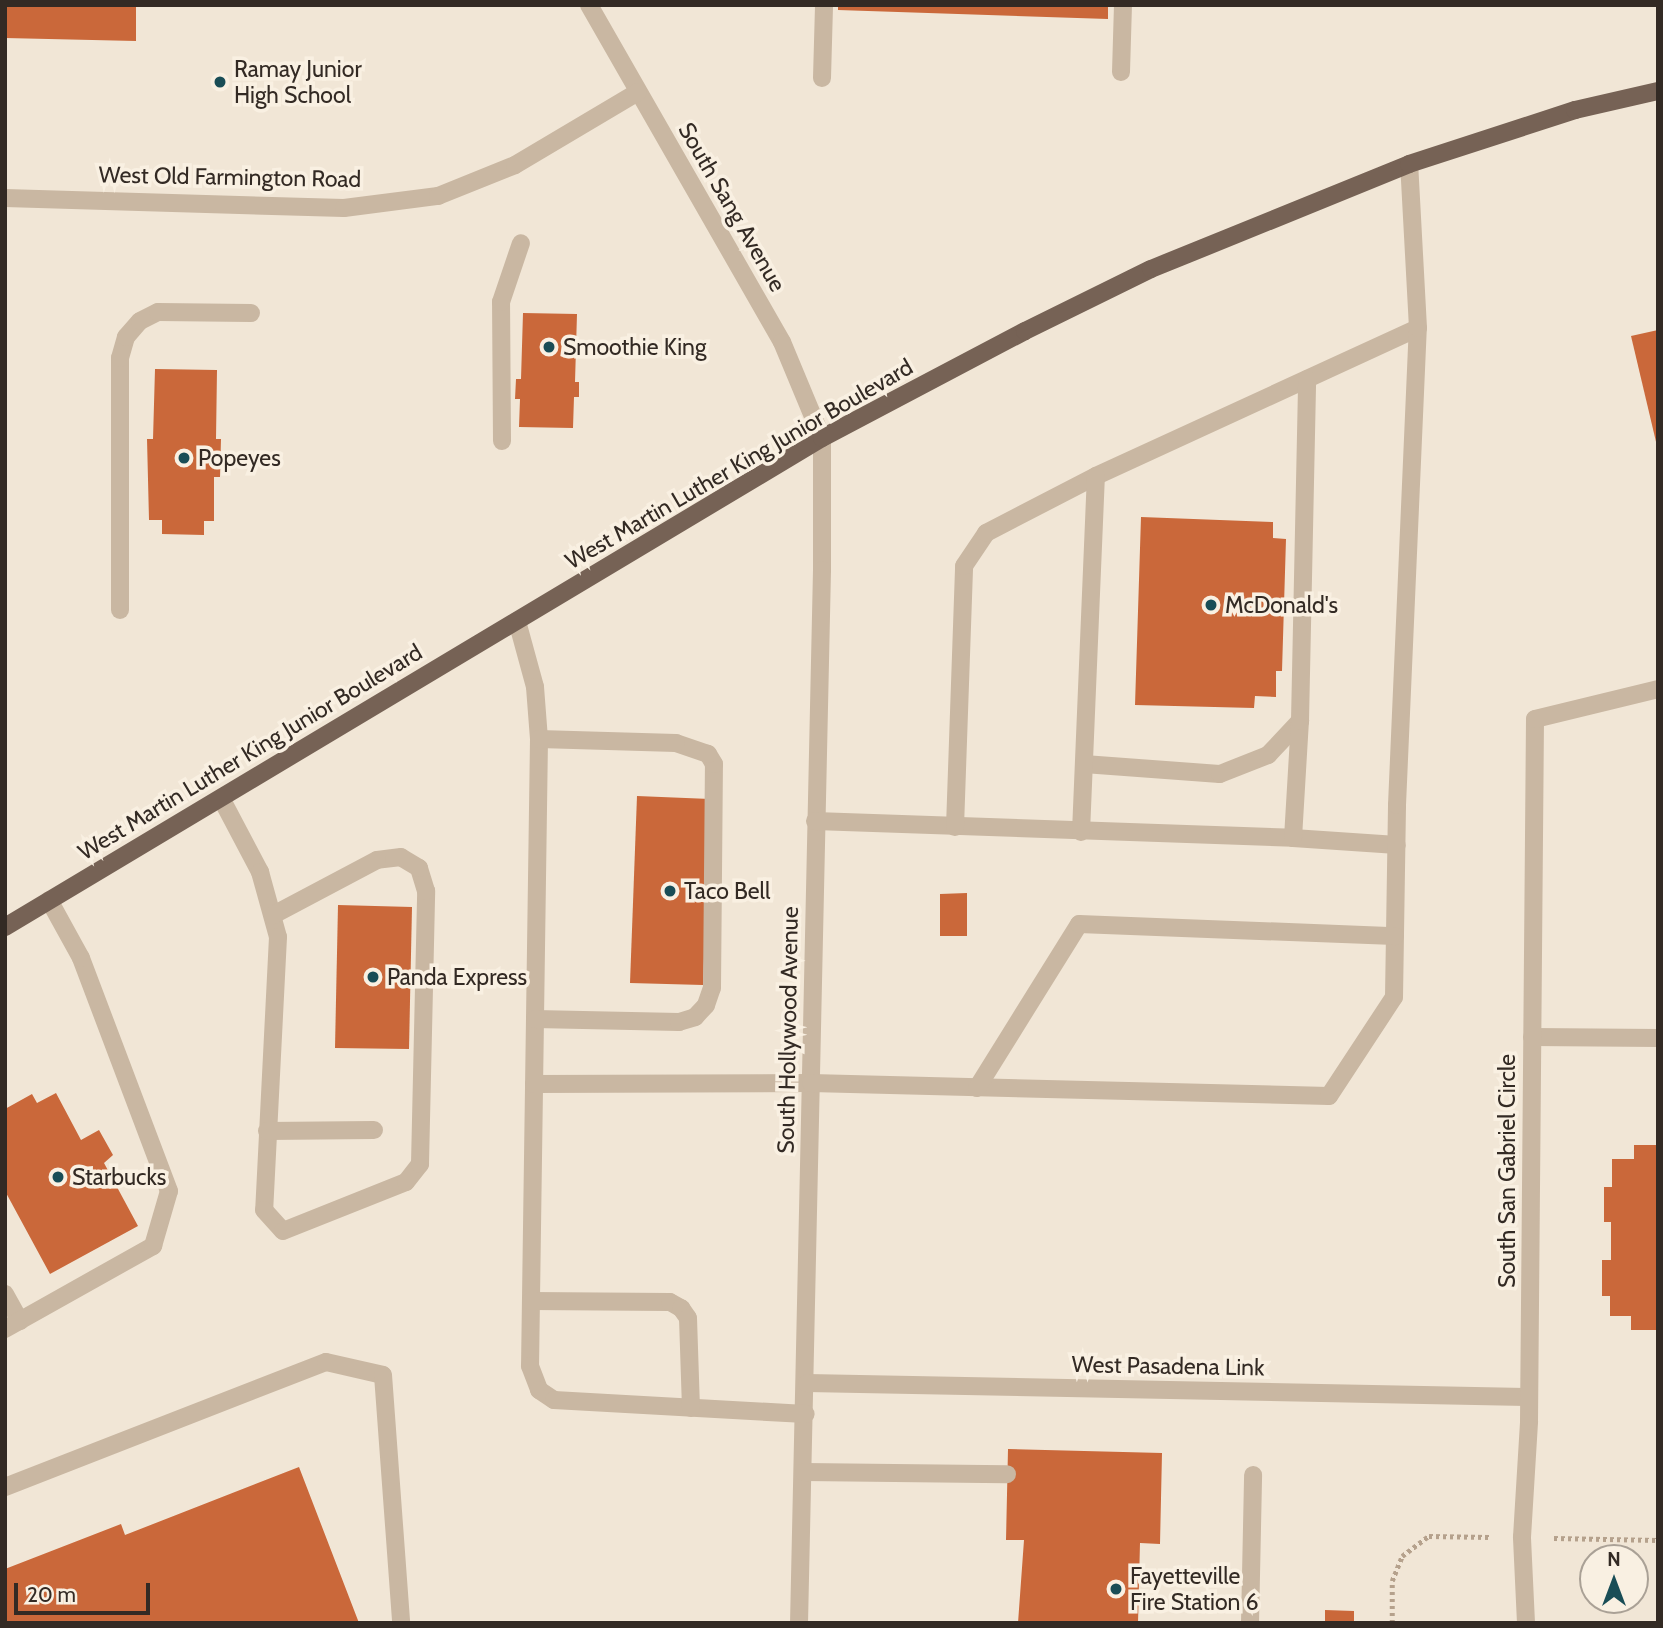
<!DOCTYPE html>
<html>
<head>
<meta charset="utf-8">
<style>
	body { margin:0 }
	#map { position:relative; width:1663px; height:1628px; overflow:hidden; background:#f1e6d6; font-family:Cabin,sans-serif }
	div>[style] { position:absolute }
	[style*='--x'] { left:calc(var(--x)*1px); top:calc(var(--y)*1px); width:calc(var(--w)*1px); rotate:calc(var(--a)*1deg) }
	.building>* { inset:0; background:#ca683a }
	.path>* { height:4.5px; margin-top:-2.25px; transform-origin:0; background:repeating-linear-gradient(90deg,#b5a18c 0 3.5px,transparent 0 7px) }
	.minor>* { height:18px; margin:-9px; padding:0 9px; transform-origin:9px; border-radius:9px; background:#c9b7a2 }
	.major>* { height:18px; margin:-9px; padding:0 9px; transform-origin:9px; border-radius:9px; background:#766255 }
	.dots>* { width:19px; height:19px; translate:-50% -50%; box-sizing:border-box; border:4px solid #f9f0e2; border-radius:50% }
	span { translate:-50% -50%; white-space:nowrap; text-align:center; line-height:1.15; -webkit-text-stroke:7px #f9f0e2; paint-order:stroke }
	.poi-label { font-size:23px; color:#332a24 }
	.left { translate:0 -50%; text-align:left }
	.street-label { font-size:23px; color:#332a24 }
	.frame { position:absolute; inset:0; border:7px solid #332a24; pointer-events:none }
	.north { position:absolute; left:1579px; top:1544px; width:70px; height:70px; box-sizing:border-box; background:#f9f0e2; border:2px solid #aaa196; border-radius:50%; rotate:0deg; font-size:19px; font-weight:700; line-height:28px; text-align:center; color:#332a24 }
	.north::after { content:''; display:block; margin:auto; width:24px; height:32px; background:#194d56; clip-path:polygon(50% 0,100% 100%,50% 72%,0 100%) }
	.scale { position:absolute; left:14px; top:1583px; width:136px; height:32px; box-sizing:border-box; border:4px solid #332a24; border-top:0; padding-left:9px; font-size:21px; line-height:24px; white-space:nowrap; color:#332a24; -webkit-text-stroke:5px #f9f0e2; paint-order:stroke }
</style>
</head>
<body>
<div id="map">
	<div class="building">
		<div style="clip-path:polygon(5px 5px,136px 5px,136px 41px,5px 38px)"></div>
		<div style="clip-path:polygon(838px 5px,1108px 5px,1108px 19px,838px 10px)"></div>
		<div style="clip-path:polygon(523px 313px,577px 314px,575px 382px,579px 382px,579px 397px,574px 397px,573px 428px,519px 427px,520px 399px,515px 399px,516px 379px,521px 379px)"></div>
		<div style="clip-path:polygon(1658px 330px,1658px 446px,1657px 446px,1631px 336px)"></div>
		<div style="clip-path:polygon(155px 369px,217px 370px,216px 439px,221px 439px,220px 477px,214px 477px,214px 521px,204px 521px,204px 535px,162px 534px,162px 520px,149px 520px,147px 439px,153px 439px)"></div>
		<div style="clip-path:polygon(1141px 517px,1273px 522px,1273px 538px,1286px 539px,1282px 671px,1276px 671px,1276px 697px,1255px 696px,1254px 708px,1135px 705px)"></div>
		<div style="clip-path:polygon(637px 796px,710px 799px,703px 985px,630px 983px)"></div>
		<div style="clip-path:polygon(967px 893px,967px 936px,940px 936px,940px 894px)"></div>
		<div style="clip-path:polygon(338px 905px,412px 907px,409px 1049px,335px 1048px)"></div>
		<div style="clip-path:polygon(56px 1093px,81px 1140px,99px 1130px,113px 1155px,104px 1163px,138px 1226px,50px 1274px,5px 1191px,5px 1109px,32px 1094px,37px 1103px)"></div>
		<div style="clip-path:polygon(1634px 1145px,1658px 1145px,1658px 1330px,1631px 1330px,1631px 1316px,1610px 1316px,1610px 1296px,1602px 1296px,1602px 1260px,1611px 1260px,1611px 1222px,1604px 1222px,1604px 1187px,1612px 1187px,1612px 1159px,1634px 1159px)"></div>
		<div style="clip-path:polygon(1008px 1449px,1162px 1453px,1160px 1544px,1140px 1543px,1138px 1623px,1018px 1623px,1024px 1540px,1006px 1540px)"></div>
		<div style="clip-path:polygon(299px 1467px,359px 1623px,5px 1623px,5px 1569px,121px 1524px,125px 1535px)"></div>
		<div style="clip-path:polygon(1325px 1610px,1354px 1611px,1354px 1623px,1325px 1623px)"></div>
	</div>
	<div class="path">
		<div style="--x:1554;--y:1538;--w:104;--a:1.1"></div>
		<div style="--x:1392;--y:1623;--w:42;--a:-90"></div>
		<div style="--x:1392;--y:1581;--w:27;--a:-68"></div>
		<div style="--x:1402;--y:1556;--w:34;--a:-37"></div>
		<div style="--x:1429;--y:1536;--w:60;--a:1"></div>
	</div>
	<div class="minor">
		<div style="--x:589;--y:5;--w:388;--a:60.2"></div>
		<div style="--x:782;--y:342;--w:104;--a:67.4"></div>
		<div style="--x:822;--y:438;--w:132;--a:90"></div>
		<div style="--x:822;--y:570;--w:1053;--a:91.25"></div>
		<div style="--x:1121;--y:72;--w:67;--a:-88.3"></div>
		<div style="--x:822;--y:78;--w:73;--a:-88.4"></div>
		<div style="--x:5;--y:198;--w:339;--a:1.7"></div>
		<div style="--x:344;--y:208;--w:95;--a:-7.3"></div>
		<div style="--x:438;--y:196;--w:83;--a:-21.9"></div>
		<div style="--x:515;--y:165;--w:143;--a:-30.7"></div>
		<div style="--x:502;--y:441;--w:139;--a:-90.4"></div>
		<div style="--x:501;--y:302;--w:62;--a:-71.3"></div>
		<div style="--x:120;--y:610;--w:252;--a:-90"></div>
		<div style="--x:120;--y:358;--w:22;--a:-74"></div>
		<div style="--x:126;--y:337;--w:21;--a:-49"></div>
		<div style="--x:140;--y:321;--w:20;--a:-27"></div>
		<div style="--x:158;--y:312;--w:93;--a:0.6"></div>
		<div style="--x:517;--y:621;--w:68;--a:74.7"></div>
		<div style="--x:535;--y:687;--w:52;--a:85.6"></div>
		<div style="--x:539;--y:739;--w:627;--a:90.82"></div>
		<div style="--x:530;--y:1366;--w:26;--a:69"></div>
		<div style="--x:539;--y:1390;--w:18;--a:34"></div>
		<div style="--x:554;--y:1400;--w:252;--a:3.2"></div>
		<div style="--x:1084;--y:764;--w:136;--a:4.2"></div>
		<div style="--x:1220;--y:774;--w:52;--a:-21.6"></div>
		<div style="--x:1268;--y:755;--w:47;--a:-46.7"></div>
		<div style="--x:221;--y:798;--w:84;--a:62.2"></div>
		<div style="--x:260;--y:872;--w:67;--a:74.5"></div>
		<div style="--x:278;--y:937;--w:273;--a:92.9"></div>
		<div style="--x:264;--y:1210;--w:28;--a:48"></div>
		<div style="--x:283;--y:1231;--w:132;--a:-21.7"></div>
		<div style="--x:406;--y:1182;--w:23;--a:-52"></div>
		<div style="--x:420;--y:1164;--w:273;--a:-88.7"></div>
		<div style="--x:426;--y:891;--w:24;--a:-107"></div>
		<div style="--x:419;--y:868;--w:21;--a:-149"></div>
		<div style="--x:401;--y:857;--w:24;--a:173"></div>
		<div style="--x:377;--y:860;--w:118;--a:152.1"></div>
		<div style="--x:815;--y:821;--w:478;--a:2"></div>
		<div style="--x:1293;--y:838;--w:104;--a:3.9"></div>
		<div style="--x:955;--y:827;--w:261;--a:-88"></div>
		<div style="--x:964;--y:566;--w:40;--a:-56"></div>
		<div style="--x:986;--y:533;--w:124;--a:-27.4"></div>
		<div style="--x:1096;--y:476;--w:354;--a:-24.7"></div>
		<div style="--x:1081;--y:832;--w:356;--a:-87.6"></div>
		<div style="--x:1293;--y:838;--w:117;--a:-86.6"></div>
		<div style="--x:1300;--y:721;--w:342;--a:-88.8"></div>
		<div style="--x:535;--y:1019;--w:144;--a:1.2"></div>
		<div style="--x:679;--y:1022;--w:17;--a:-17"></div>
		<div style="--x:695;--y:1017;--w:16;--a:-47"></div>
		<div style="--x:706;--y:1005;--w:18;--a:-71"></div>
		<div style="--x:712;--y:988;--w:224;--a:-89.5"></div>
		<div style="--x:714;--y:764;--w:12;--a:-121"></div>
		<div style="--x:708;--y:754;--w:34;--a:-161"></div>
		<div style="--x:676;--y:743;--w:137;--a:-178.3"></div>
		<div style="--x:1532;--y:1037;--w:126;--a:0.5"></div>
		<div style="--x:534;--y:1084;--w:277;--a:-0.2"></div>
		<div style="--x:811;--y:1083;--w:518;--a:1.44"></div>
		<div style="--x:1329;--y:1096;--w:118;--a:-56.7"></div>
		<div style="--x:1394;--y:997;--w:192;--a:-89.1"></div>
		<div style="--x:1397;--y:805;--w:477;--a:-87.5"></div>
		<div style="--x:1418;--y:328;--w:164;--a:-93.1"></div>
		<div style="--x:977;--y:1088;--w:193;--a:-58.1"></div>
		<div style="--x:1079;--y:924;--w:316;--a:2.2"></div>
		<div style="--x:267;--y:1131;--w:107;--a:-0.5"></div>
		<div style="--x:5;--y:1294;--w:31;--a:61"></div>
		<div style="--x:531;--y:1301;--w:139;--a:0.4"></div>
		<div style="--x:670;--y:1302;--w:13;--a:29"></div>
		<div style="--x:681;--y:1308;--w:12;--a:55"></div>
		<div style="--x:688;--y:1318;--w:90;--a:88.1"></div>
		<div style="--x:5;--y:1329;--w:170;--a:-29.3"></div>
		<div style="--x:153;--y:1246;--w:57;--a:-73.8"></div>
		<div style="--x:169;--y:1191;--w:249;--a:-110.7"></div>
		<div style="--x:81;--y:958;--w:66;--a:-118.9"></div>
		<div style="--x:807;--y:1383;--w:722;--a:1.11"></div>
		<div style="--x:804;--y:1472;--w:203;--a:0.6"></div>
		<div style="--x:5;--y:1487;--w:344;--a:-21.3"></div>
		<div style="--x:326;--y:1362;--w:58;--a:12.8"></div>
		<div style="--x:383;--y:1375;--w:249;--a:85.8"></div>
		<div style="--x:1250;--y:1623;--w:148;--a:-88.8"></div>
		<div style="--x:1526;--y:1623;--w:86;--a:-92.7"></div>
		<div style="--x:1522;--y:1537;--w:116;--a:-86.5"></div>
		<div style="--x:1529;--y:1421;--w:702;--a:-89.51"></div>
		<div style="--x:1535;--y:719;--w:127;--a:-13.7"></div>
	</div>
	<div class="major">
		<div style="--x:5;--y:927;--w:952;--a:-30.9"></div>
		<div style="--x:822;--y:438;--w:229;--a:-27.8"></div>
		<div style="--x:1025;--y:331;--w:140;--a:-26.2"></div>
		<div style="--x:1151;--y:269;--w:279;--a:-22.1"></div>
		<div style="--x:1409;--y:164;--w:175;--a:-18"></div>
		<div style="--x:1575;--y:110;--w:85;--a:-12.9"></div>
	</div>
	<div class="dots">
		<div style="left:220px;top:82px;background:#194d56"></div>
		<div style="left:549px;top:347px;background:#194d56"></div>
		<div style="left:184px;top:458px;background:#194d56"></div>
		<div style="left:1211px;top:605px;background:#194d56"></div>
		<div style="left:670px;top:891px;background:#194d56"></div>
		<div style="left:373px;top:977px;background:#194d56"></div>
		<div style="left:58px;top:1177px;background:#194d56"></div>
		<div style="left:1116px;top:1589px;background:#194d56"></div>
	</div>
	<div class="poi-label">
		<span class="left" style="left:234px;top:82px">Ramay Junior<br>High School</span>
		<span class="left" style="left:563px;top:347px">Smoothie King</span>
		<span class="left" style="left:198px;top:458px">Popeyes</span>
		<span class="left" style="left:1225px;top:605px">McDonald's</span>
		<span class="left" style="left:684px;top:891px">Taco Bell</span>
		<span class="left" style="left:387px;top:977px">Panda Express</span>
		<span class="left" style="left:72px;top:1177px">Starbucks</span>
		<span class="left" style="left:1130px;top:1589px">Fayetteville<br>Fire Station 6</span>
	</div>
	<div class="street-label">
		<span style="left:230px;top:177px;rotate:1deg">West Old Farmington Road</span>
		<span style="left:732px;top:207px;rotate:60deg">South Sang Avenue</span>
		<span style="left:739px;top:464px;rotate:-30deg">West Martin Luther King Junior Boulevard</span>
		<span style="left:250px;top:752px;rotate:-31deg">West Martin Luther King Junior Boulevard</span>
		<span style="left:788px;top:1030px;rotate:-89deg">South Hollywood Avenue</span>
		<span style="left:1507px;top:1171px;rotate:-90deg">South San Gabriel Circle</span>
		<span style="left:1168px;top:1366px;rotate:1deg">West Pasadena Link</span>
	</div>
	<div class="frame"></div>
	<div class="north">N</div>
	<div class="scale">20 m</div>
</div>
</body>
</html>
